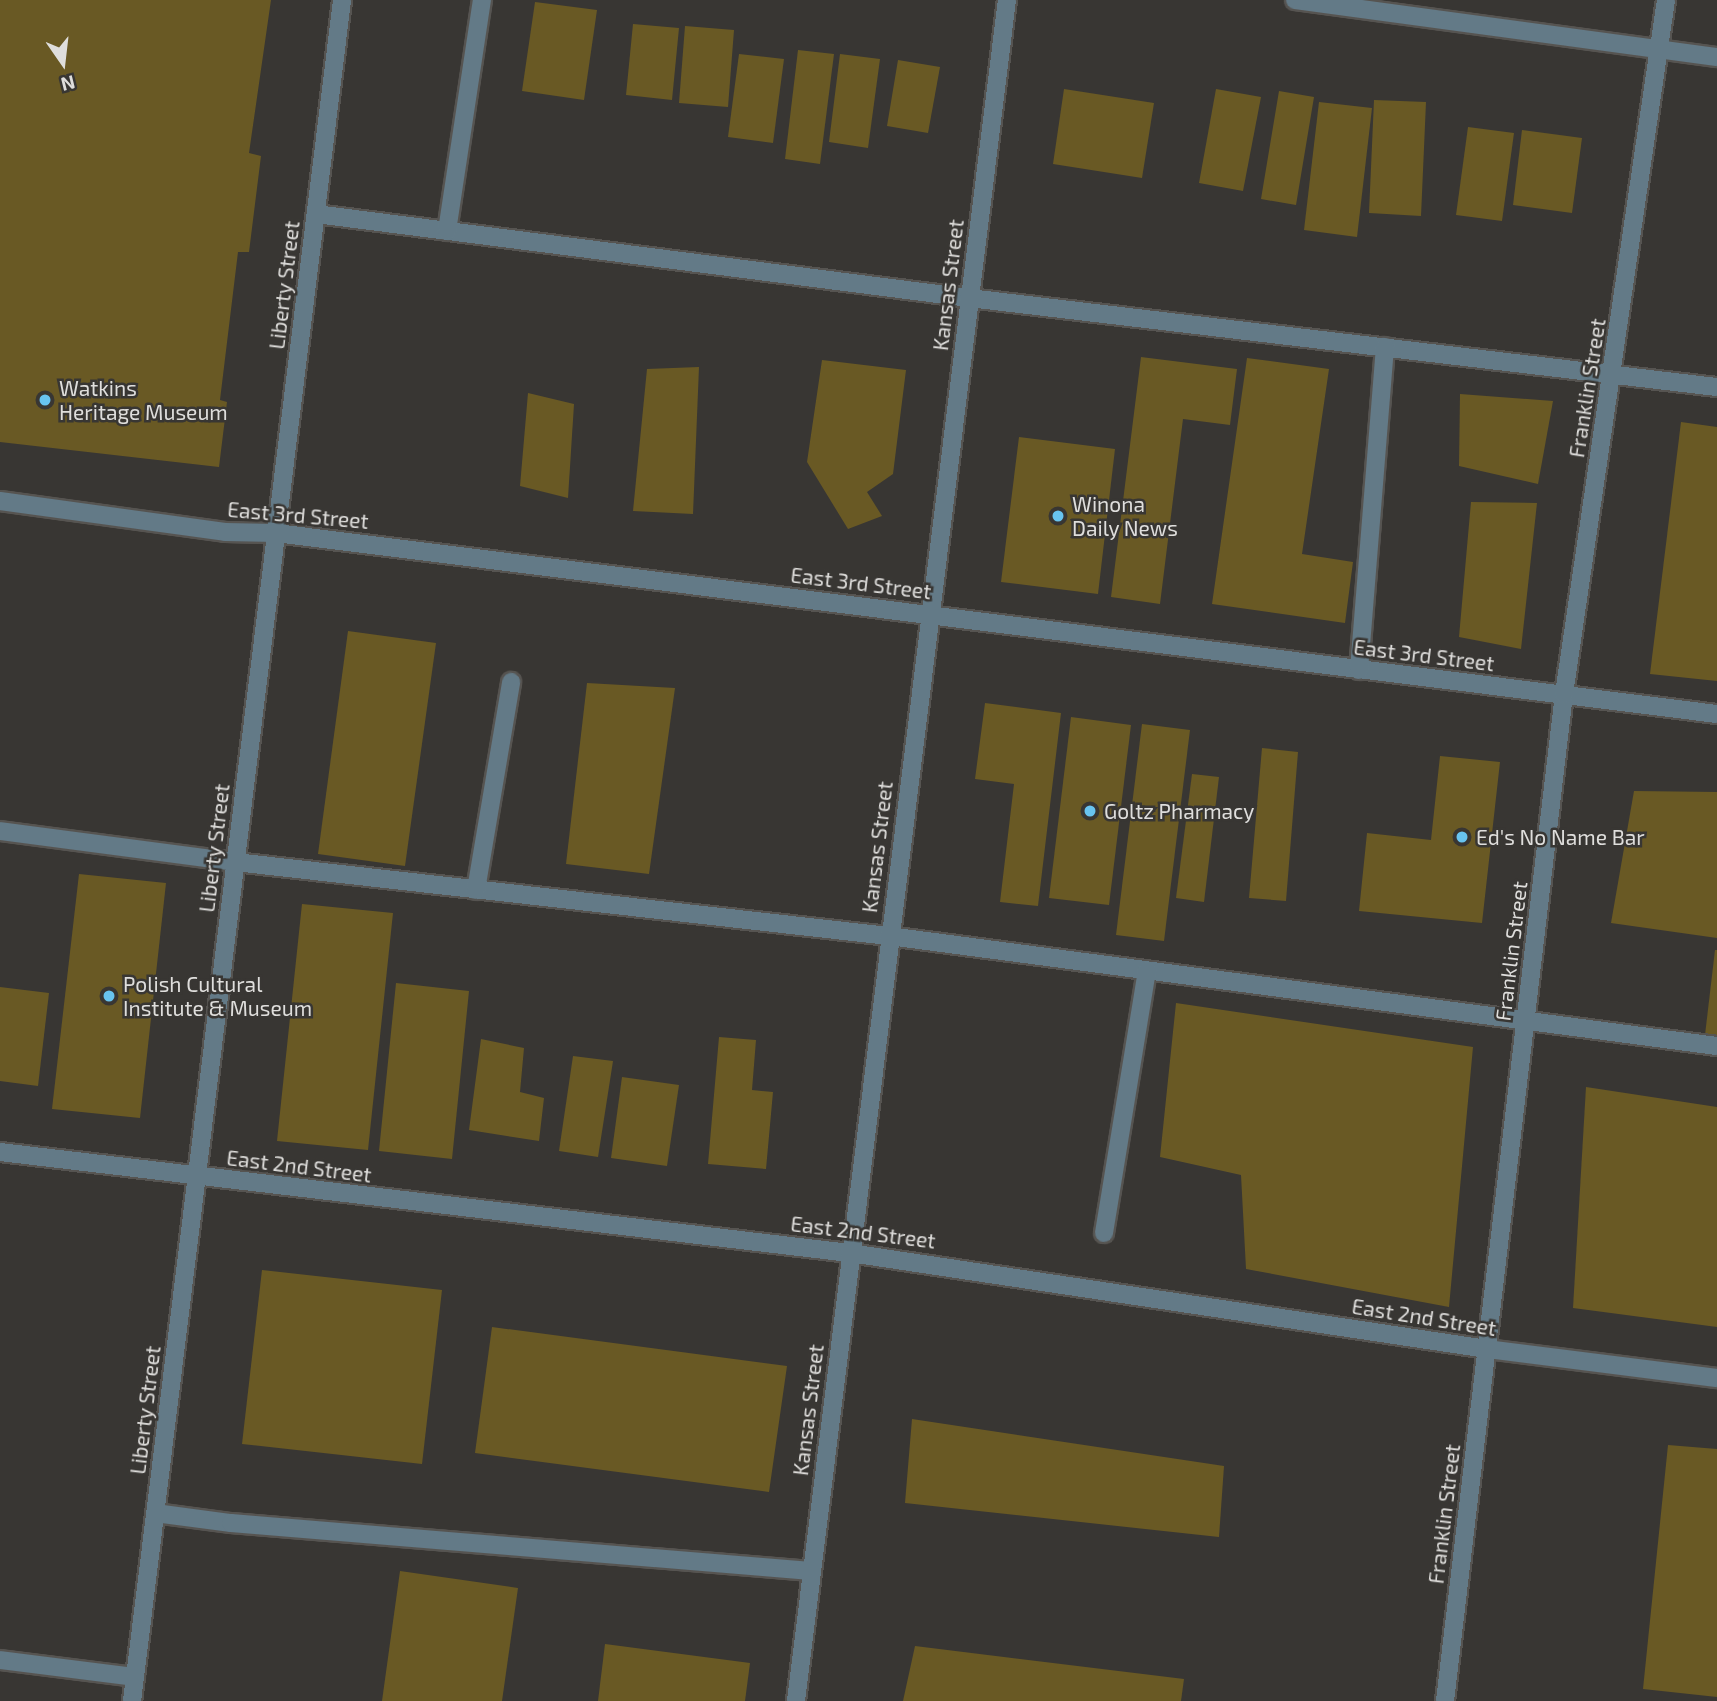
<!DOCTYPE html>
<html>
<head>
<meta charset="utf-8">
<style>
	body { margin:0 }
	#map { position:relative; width:1717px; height:1701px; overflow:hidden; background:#383633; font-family:"Exo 2",sans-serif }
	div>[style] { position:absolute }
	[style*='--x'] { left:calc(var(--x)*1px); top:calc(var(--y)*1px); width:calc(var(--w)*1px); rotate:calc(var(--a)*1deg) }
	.building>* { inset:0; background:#695924 }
	.roads { filter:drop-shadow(2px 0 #565451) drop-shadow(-2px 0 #565451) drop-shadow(0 2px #565451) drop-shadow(0 -2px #565451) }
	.minor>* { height:18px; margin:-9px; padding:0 9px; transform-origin:9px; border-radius:9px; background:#637a87 }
	.dots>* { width:19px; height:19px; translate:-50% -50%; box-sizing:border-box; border:4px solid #383633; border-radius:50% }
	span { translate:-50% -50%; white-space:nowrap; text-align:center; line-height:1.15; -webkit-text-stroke:5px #383633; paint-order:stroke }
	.street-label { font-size:21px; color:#dfdedc }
	.poi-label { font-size:21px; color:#dfdedc }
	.left { translate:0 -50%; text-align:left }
	.north { position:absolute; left:28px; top:28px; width:70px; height:70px; -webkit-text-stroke:5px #383633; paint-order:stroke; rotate:166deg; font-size:19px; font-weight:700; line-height:28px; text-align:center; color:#dfdedc }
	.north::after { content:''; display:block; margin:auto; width:24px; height:32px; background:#dfdedc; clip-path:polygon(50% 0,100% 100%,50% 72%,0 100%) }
</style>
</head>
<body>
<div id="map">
	<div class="building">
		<div style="clip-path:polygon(0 0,271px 0,249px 153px,261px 156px,249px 252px,238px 252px,220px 400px,227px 402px,219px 467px,0 442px)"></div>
		<div style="clip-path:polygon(535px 2px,597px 10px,584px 100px,522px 91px)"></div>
		<div style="clip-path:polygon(633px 24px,679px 28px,672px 100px,626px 95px)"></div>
		<div style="clip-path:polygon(685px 26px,734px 30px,728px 107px,679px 103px)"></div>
		<div style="clip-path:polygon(798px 50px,834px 54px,820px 164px,785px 159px)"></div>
		<div style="clip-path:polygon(739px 54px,784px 59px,773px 143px,728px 137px)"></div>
		<div style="clip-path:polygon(840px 54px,880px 59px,868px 148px,829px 142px)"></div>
		<div style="clip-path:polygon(898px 60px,940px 67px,928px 133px,887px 126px)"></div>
		<div style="clip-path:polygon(1064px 89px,1154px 103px,1142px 178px,1053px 164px)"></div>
		<div style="clip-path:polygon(1216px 89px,1261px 97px,1243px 191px,1199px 183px)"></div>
		<div style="clip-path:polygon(1279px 91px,1314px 97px,1296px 205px,1261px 199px)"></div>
		<div style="clip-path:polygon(1374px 100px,1426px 102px,1421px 216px,1369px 213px)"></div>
		<div style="clip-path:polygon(1319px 102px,1372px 108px,1357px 237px,1304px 230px)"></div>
		<div style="clip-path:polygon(1468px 127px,1514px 133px,1502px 221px,1456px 215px)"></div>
		<div style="clip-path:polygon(1522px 130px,1582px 138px,1572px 213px,1513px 205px)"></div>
		<div style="clip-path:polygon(1141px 357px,1237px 369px,1230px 425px,1183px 419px,1160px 604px,1111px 597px)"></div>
		<div style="clip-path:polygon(1247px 358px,1329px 369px,1302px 554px,1353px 562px,1345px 623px,1212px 604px)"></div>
		<div style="clip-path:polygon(822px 360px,906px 370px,893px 474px,867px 492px,882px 516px,848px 529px,807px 462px)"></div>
		<div style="clip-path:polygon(699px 367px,693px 514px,633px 511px,647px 369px)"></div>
		<div style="clip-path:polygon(528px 393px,574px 404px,568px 498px,520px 486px)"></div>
		<div style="clip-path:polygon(1460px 394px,1553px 401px,1538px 484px,1459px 466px)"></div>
		<div style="clip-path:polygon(1681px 422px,1717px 427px,1717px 681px,1650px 674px)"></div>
		<div style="clip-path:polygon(1019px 437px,1115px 449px,1098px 594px,1001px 582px)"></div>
		<div style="clip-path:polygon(1471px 502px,1537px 503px,1521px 649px,1459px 637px)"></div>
		<div style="clip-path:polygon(348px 631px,436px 643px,405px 866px,318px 854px)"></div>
		<div style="clip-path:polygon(587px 683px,675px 688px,649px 874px,566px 864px)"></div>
		<div style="clip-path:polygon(985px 703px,1061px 713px,1038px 906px,1000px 902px,1014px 784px,975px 779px)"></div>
		<div style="clip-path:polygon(1071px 717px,1131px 725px,1109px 905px,1049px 898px)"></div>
		<div style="clip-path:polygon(1142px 724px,1190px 730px,1164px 941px,1116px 935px)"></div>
		<div style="clip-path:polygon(1262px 748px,1298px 752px,1286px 901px,1249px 898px)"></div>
		<div style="clip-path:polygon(1440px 756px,1500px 762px,1482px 923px,1359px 911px,1367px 833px,1431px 840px)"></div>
		<div style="clip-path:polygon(1192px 774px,1219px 777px,1204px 902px,1176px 898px)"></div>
		<div style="clip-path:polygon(1634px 791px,1717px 792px,1717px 938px,1611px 923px)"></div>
		<div style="clip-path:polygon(79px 874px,166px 883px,140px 1118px,52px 1109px)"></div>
		<div style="clip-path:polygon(302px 904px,393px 913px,368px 1150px,277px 1141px)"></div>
		<div style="clip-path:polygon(1715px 950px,1717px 950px,1717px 1037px,1705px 1035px)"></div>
		<div style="clip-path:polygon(396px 983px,469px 991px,452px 1159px,379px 1151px)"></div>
		<div style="clip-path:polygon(0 987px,49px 993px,38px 1086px,0 1081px)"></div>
		<div style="clip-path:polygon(1176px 1003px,1473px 1047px,1449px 1307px,1246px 1269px,1241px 1175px,1160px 1157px)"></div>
		<div style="clip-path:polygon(719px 1037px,756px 1040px,752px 1090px,773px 1092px,766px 1169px,708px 1164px)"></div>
		<div style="clip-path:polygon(481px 1039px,524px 1048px,520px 1092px,544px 1098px,539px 1141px,469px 1130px)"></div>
		<div style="clip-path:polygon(573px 1056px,613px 1061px,598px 1157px,559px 1151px)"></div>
		<div style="clip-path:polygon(622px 1077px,679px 1085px,667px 1166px,611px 1158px)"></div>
		<div style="clip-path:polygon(1586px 1087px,1717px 1107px,1717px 1327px,1573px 1308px)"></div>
		<div style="clip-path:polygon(262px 1270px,442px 1290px,422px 1464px,242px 1444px)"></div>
		<div style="clip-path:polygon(492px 1327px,787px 1366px,769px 1492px,475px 1453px)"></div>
		<div style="clip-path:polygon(912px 1419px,1224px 1466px,1219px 1537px,905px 1503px)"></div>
		<div style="clip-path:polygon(1668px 1445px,1717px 1449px,1717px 1697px,1643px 1689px)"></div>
		<div style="clip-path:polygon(400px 1571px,518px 1588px,502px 1701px,382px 1701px)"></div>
		<div style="clip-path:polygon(605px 1644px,750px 1663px,745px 1701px,598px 1701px)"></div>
		<div style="clip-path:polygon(915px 1646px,1184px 1679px,1181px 1701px,903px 1701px)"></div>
	</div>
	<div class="roads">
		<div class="minor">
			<div style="--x:1295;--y:0;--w:426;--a:7.7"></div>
			<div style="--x:316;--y:214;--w:658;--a:7.33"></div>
			<div style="--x:969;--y:298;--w:753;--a:6.79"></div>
			<div style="--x:447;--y:231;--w:234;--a:-81.4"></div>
			<div style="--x:0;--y:501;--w:227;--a:7.8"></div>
			<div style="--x:225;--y:532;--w:51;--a:1.1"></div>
			<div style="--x:276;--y:533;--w:1452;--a:7.16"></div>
			<div style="--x:1359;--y:670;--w:324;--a:-85.4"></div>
			<div style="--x:0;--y:831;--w:237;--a:7.5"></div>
			<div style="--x:235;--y:862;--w:658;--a:6.46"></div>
			<div style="--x:889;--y:936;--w:835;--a:7.57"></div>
			<div style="--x:476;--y:890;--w:211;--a:-80.4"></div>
			<div style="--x:0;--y:1152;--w:856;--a:6.78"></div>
			<div style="--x:850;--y:1253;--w:644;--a:8.57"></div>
			<div style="--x:1487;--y:1349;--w:232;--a:7.2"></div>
			<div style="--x:1104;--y:1233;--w:266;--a:-80.7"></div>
			<div style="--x:155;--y:1513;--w:77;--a:7.5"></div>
			<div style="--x:231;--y:1523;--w:582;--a:4.73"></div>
			<div style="--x:0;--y:1660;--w:136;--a:7.2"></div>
			<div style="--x:132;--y:1701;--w:1714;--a:-82.96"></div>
			<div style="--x:796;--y:1701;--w:1714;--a:-82.93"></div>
			<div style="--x:1445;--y:1701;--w:1014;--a:-83.26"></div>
			<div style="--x:1564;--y:694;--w:701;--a:-81.64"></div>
		</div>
	</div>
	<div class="dots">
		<div style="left:45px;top:400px;background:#68c4f0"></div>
		<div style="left:1058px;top:516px;background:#68c4f0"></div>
		<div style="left:1090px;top:811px;background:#68c4f0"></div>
		<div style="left:1462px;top:837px;background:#68c4f0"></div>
		<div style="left:109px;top:996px;background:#68c4f0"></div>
	</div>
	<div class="street-label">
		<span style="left:284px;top:285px;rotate:-83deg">Liberty Street</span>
		<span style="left:948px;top:285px;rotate:-83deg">Kansas Street</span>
		<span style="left:1587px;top:388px;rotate:-81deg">Franklin Street</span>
		<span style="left:298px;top:515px;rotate:5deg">East 3rd Street</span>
		<span style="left:861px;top:583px;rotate:7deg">East 3rd Street</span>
		<span style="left:1424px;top:655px;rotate:7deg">East 3rd Street</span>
		<span style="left:877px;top:847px;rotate:-83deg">Kansas Street</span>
		<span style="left:214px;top:848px;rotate:-83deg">Liberty Street</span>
		<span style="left:1511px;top:951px;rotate:-83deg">Franklin Street</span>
		<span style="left:299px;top:1166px;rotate:7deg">East 2nd Street</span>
		<span style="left:863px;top:1232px;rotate:7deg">East 2nd Street</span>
		<span style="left:1424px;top:1317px;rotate:9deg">East 2nd Street</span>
		<span style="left:145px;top:1410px;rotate:-83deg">Liberty Street</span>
		<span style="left:808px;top:1410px;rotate:-83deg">Kansas Street</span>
		<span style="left:1444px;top:1514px;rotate:-83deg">Franklin Street</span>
	</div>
	<div class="poi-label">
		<span class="left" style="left:59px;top:400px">Watkins<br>Heritage Museum</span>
		<span class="left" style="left:1072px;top:516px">Winona<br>Daily News</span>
		<span class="left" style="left:1104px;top:811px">Goltz Pharmacy</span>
		<span class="left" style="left:1476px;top:837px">Ed's No Name Bar</span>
		<span class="left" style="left:123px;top:996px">Polish Cultural<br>Institute &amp; Museum</span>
	</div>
	<div class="north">N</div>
</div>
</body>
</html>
